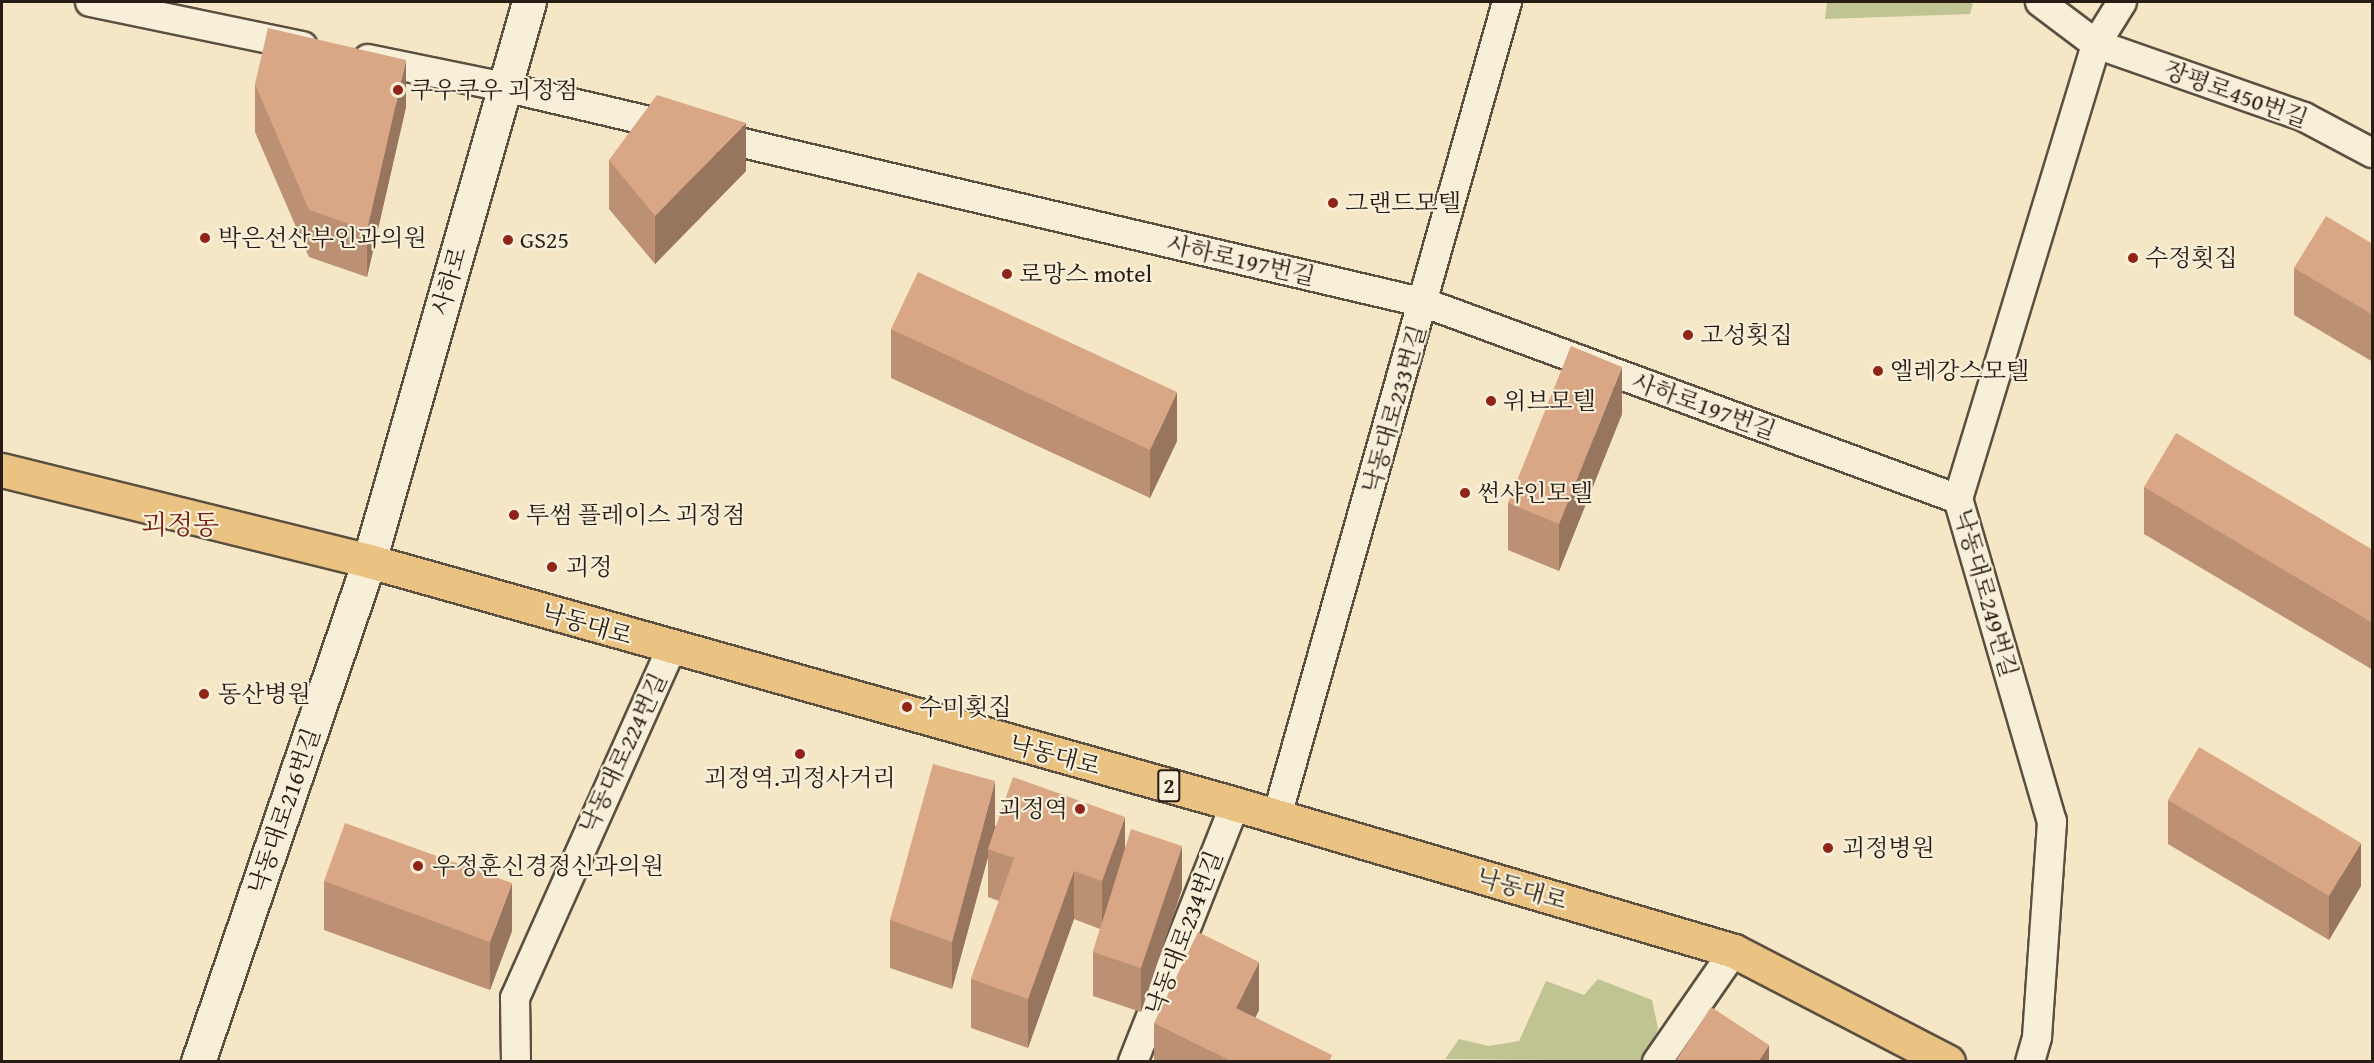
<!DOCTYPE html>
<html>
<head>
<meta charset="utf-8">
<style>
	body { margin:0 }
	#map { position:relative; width:2374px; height:1063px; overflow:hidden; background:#f5e6c5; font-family:"Gentium Book Plus","Noto Serif KR",serif }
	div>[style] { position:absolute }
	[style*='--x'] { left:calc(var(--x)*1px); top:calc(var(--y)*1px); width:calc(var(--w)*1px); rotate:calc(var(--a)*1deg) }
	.green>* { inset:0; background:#c0c492 }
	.roads { filter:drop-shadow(2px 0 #5b4f42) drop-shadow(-2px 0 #5b4f42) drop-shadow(0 2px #5b4f42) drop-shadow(0 -2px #5b4f42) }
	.street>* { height:28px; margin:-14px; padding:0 14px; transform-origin:14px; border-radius:14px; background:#f8efd9 }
	.secondary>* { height:33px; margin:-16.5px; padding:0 16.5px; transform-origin:16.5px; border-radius:16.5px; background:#f8efd9 }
	.primary>* { height:33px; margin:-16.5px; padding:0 16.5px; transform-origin:16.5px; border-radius:16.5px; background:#eac382 }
	.wall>* { inset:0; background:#bb9073 }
	.shaded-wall>* { inset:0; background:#98755e }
	.building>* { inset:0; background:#d9a786 }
	.dots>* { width:16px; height:16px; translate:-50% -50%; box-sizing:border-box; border:3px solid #f8efd9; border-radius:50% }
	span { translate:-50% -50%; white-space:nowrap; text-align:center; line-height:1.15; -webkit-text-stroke:4.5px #f8efd9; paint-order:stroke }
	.shield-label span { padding:2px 4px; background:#f8efd9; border:2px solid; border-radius:4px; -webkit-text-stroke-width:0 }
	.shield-label { font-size:22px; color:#281d16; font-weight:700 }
	.poi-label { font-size:24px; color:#281d16 }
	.left { translate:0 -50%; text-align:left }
	.right { translate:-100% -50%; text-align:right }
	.street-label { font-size:24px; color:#281d16 }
	.quarter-label { font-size:27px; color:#7a1f14 }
	.frame { position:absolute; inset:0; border:3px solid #281d16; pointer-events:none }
</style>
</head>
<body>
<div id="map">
	<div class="green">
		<div style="clip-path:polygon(1827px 2px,1968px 2px,1973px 4px,1970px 14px,1825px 19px)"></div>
		<div style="clip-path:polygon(1598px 979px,1652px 1000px,1658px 1028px,1645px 1061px,1445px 1059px,1459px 1039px,1489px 1046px,1519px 1041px,1546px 981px,1584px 995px)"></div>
	</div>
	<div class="roads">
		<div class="street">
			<div style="--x:90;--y:2;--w:217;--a:11.7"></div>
			<div style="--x:2040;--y:2;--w:70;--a:36.9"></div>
			<div style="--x:2096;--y:44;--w:220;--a:19.3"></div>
			<div style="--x:2304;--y:117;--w:77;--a:27.9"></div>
			<div style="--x:368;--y:59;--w:139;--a:11.6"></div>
			<div style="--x:504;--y:87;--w:946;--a:13.2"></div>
			<div style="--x:1425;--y:303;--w:568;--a:20.19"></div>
			<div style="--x:1277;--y:816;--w:846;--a:-74.22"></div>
			<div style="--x:516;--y:1062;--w:64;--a:-90.9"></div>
			<div style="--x:515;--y:998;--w:382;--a:-65.9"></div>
			<div style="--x:1133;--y:1062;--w:277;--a:-68.4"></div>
			<div style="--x:1657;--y:1062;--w:135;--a:-55.3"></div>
			<div style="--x:2030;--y:1062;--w:26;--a:-74"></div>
			<div style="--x:2037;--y:1037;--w:216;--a:-86"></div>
			<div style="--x:2052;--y:822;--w:336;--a:-106.2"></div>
			<div style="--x:1958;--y:499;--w:475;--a:-73.1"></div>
			<div style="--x:2096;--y:44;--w:49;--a:-58.2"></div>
		</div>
		<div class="secondary">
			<div style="--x:198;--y:1062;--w:529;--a:-71.15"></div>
			<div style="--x:369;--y:561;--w:581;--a:-74.03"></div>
		</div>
		<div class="primary">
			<div style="--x:2;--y:470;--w:378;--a:13.9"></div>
			<div style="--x:369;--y:561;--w:899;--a:15.67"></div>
			<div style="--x:1235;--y:804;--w:520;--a:16.41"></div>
			<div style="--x:1734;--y:951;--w:241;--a:27.4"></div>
		</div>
	</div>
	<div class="wall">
		<div style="clip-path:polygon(255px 84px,406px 107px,367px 277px,309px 257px,255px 132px)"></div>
		<div style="clip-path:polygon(609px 160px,746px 171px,655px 264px,609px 209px)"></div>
		<div style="clip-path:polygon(2373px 244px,2373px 362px,2294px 315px,2294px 268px)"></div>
		<div style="clip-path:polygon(891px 329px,1177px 441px,1150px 498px,891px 378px)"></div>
		<div style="clip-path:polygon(1622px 414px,1559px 571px,1508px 550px,1508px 503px)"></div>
		<div style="clip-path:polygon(2144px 487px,2373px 550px,2373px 670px,2144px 534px)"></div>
		<div style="clip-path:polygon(2168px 800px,2361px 886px,2329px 940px,2168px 844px)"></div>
		<div style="clip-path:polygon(995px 826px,1125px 850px,1182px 889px,1141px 1012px,1093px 996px,1093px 952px,1100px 929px,1074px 919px,1028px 1048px,971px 1028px,971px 979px,999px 901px,988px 897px,988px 857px,952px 989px,890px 968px,890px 920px)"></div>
		<div style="clip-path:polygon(324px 881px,512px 931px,490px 990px,324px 930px)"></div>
		<div style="clip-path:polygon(1259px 1010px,1255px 1018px,1332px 1062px,1154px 1062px,1154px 1023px)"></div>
	</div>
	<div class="shaded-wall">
		<div style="clip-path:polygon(406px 60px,406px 107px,367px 277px,367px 230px)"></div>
		<div style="clip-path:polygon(746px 123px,746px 171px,655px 264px,655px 216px)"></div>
		<div style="clip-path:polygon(1622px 367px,1622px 414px,1559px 571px,1559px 524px)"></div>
		<div style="clip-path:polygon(1177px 392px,1177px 441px,1150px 498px,1150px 450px)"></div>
		<div style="clip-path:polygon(995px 781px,995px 828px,988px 849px,988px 857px,952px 989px,952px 942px)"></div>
		<div style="clip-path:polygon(1125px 817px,1125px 865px,1102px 930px,1102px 881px)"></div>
		<div style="clip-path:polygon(2361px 843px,2361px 886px,2329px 940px,2329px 896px)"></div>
		<div style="clip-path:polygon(1182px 846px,1182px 889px,1141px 1012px,1141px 968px)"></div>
		<div style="clip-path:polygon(1074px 871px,1074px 919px,1028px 1048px,1028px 999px)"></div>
		<div style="clip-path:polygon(512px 883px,512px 931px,490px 990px,490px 942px)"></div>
		<div style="clip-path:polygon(1259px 962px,1259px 1010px,1236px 1057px,1236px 1008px)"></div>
		<div style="clip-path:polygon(1769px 1045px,1769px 1062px,1758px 1062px)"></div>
	</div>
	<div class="building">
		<div style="clip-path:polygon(268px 28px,406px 60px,367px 230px,309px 210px,255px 84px)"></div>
		<div style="clip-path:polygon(657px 95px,746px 123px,655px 216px,609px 160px)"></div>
		<div style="clip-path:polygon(2326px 216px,2373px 244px,2373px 315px,2294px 268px)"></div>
		<div style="clip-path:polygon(918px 272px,1177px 392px,1150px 450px,891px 329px)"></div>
		<div style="clip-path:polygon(1571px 346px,1622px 367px,1559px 524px,1508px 503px)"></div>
		<div style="clip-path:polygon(2176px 433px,2373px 550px,2373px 623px,2144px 487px)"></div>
		<div style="clip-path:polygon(2199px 747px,2361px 843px,2329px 896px,2168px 800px)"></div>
		<div style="clip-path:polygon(933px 764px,995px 781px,952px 942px,890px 920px)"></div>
		<div style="clip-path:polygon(1013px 777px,1125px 817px,1102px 881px,1074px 871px,1028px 999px,971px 979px,1014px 858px,988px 849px)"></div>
		<div style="clip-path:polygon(345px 823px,512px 883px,490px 942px,324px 881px)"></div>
		<div style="clip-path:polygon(1131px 829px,1182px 846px,1141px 968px,1093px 952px)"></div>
		<div style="clip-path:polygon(1198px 932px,1259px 962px,1236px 1008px,1332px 1055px,1329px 1062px,1233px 1062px,1154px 1023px)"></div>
		<div style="clip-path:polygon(1711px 1007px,1769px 1045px,1758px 1062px,1675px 1062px)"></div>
	</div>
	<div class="dots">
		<div style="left:398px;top:90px;background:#8f2418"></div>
		<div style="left:1333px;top:203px;background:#8f2418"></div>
		<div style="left:205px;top:238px;background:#8f2418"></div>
		<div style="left:508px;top:240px;background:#8f2418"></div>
		<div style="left:2133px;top:258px;background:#8f2418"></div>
		<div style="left:1007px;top:274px;background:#8f2418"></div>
		<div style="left:1688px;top:335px;background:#8f2418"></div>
		<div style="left:1878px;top:371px;background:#8f2418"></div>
		<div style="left:1491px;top:401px;background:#8f2418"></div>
		<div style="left:1465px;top:493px;background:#8f2418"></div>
		<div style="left:514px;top:515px;background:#8f2418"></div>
		<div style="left:552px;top:567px;background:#8f2418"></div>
		<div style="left:204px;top:694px;background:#8f2418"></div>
		<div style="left:907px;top:707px;background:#8f2418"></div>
		<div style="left:800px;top:754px;background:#8f2418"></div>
		<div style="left:1080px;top:809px;background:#8f2418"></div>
		<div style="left:1828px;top:848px;background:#8f2418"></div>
		<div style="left:418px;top:866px;background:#8f2418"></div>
	</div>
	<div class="shield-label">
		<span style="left:1169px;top:786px">2</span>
	</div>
	<div class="poi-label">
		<span class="left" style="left:410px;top:90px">쿠우쿠우 괴정점</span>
		<span class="left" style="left:1345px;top:203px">그랜드모텔</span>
		<span class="left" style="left:218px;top:238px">박은선산부인과의원</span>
		<span class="left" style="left:520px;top:240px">GS25</span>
		<span class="left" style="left:2145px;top:258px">수정횟집</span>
		<span class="left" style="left:1019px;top:274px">로망스 motel</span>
		<span class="left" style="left:1700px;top:335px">고성횟집</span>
		<span class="left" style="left:1890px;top:371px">엘레강스모텔</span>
		<span class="left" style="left:1503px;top:401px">위브모텔</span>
		<span class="left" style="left:1477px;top:493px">썬샤인모텔</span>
		<span class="left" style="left:526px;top:515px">투썸 플레이스 괴정점</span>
		<span class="left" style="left:566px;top:567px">괴정</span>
		<span class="left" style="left:218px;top:694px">동산병원</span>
		<span class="left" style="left:919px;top:707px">수미횟집</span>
		<span style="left:800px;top:778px">괴정역.괴정사거리</span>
		<span class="right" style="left:1068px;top:809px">괴정역</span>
		<span class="left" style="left:1842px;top:848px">괴정병원</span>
		<span class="left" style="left:432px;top:866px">우정훈신경정신과의원</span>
	</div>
	<div class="street-label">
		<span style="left:2236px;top:94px;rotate:20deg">장평로450번길</span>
		<span style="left:1241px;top:260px;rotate:13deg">사하로197번길</span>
		<span style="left:449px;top:281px;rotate:-74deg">사하로</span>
		<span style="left:1704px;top:406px;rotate:20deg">사하로197번길</span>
		<span style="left:1394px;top:409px;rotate:-74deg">낙동대로233번길</span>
		<span style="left:1986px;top:593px;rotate:74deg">낙동대로249번길</span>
		<span style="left:587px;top:624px;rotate:16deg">낙동대로</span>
		<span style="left:623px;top:753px;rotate:-65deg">낙동대로224번길</span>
		<span style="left:1055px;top:755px;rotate:15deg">낙동대로</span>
		<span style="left:284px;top:811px;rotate:-71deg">낙동대로216번길</span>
		<span style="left:1522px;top:889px;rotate:16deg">낙동대로</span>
		<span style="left:1184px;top:933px;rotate:-69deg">낙동대로234번길</span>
	</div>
	<div class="quarter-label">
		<span style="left:180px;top:525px">괴정동</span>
	</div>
	<div class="frame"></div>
</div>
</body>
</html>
